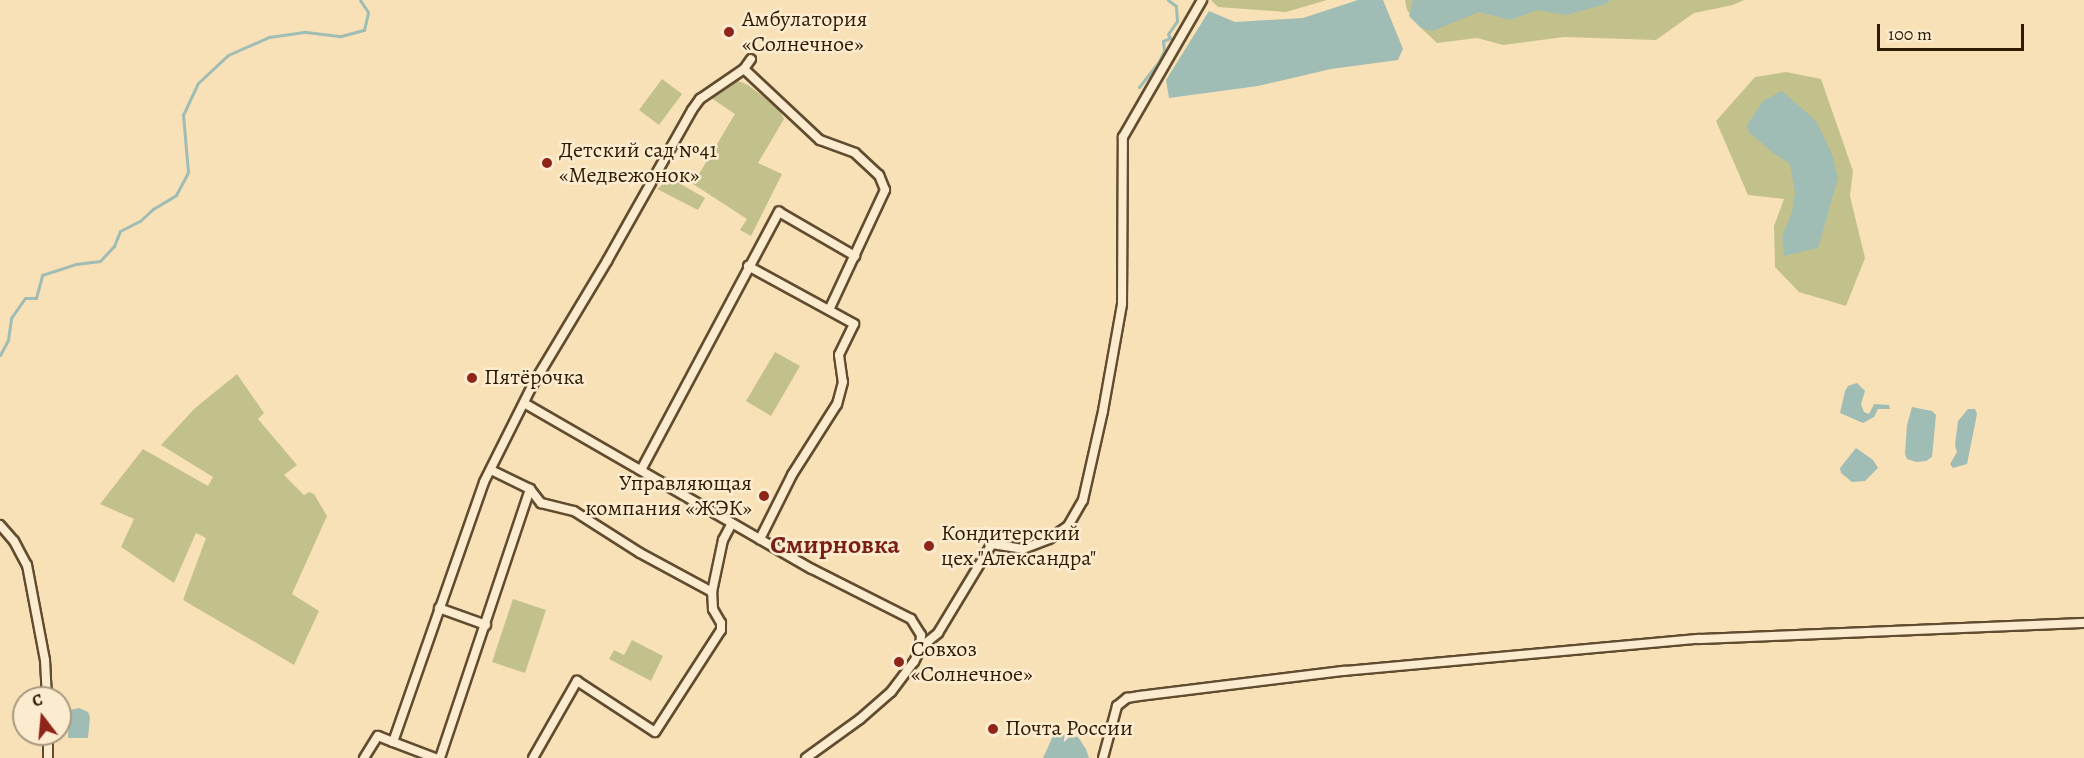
<!DOCTYPE html>
<html>
<head>
<meta charset="utf-8">
<style>
	body { margin:0 }
	#map { position:relative; width:2084px; height:758px; overflow:hidden; background:#f9e1b7; font-family:Alegreya,serif }
	div>[style] { position:absolute }
	[style*='--x'] { left:calc(var(--x)*1px); top:calc(var(--y)*1px); width:calc(var(--w)*1px); rotate:calc(var(--a)*1deg) }
	.green>* { inset:0; background:#c3c18b }
	.water>* { inset:0; background:#9fbcb5 }
	.stream>* { height:3px; margin:-1.5px; padding:0 1.5px; transform-origin:1.5px; border-radius:1.5px; background:#9fbcb5 }
	.roads { filter:drop-shadow(2px 0 #614c2f) drop-shadow(-2px 0 #614c2f) drop-shadow(0 2px #614c2f) drop-shadow(0 -2px #614c2f) }
	.minor>* { height:8px; margin:-4px; padding:0 4px; transform-origin:4px; border-radius:4px; background:#fbecd0 }
	.dots>* { width:16px; height:16px; translate:-50% -50%; box-sizing:border-box; border:3px solid #fbecd0; border-radius:50% }
	span { translate:-50% -50%; white-space:nowrap; text-align:center; line-height:1.15; -webkit-text-stroke:5px #fbecd0; paint-order:stroke }
	.poi-label { font-size:22px; color:#2e1b02 }
	.left { translate:0 -50%; text-align:left }
	.right { translate:-100% -50%; text-align:right }
	.quarter-label { font-size:26px; color:#7a1f14; font-weight:700 }
	.north { position:absolute; left:12px; top:686px; width:60px; height:60px; box-sizing:border-box; background:#fbecd0; border:2px solid #a9987e; border-radius:50%; rotate:344deg; font-size:16px; font-weight:700; line-height:24px; text-align:center; color:#2e1b02 }
	.north::after { content:''; display:block; margin:auto; width:21px; height:27px; background:#8f2418; clip-path:polygon(50% 0,100% 100%,50% 72%,0 100%) }
	.scale { position:absolute; left:1877px; top:24px; width:147px; height:27px; box-sizing:border-box; border:3px solid #2e1b02; border-top:0; padding-left:8px; font-size:18px; line-height:21px; white-space:nowrap; color:#2e1b02; -webkit-text-stroke:4px #fbecd0; paint-order:stroke }
</style>
</head>
<body>
<div id="map">
	<div class="green">
		<div style="clip-path:polygon(1211px 0,1327px 0,1286px 12px,1218px 7px)"></div>
		<div style="clip-path:polygon(1405px 0,1744px 0,1733px 5px,1694px 13px,1656px 40px,1564px 37px,1503px 45px,1477px 38px,1437px 43px,1421px 28px,1407px 10px)"></div>
		<div style="clip-path:polygon(1786px 72px,1821px 79px,1853px 171px,1850px 196px,1865px 258px,1846px 306px,1799px 292px,1775px 267px,1774px 226px,1784px 199px,1748px 195px,1716px 121px,1755px 77px)"></div>
		<div style="clip-path:polygon(662px 79px,682px 94px,659px 125px,639px 110px)"></div>
		<div style="clip-path:polygon(736px 80px,748px 85px,778px 108px,784px 119px,758px 163px,782px 174px,751px 236px,740px 230px,747px 219px,693px 184px,735px 114px,711px 98px)"></div>
		<div style="clip-path:polygon(670px 178px,705px 198px,698px 210px,657px 189px)"></div>
		<div style="clip-path:polygon(775px 352px,800px 366px,771px 416px,746px 401px)"></div>
		<div style="clip-path:polygon(237px 374px,264px 413px,258px 419px,297px 465px,284px 475px,304px 495px,309px 492px,314px 494px,327px 516px,292px 594px,319px 611px,294px 665px,183px 600px,206px 538px,196px 533px,174px 583px,121px 547px,134px 519px,100px 504px,143px 449px,208px 486px,213px 477px,161px 445px,194px 409px)"></div>
		<div style="clip-path:polygon(513px 599px,546px 610px,525px 673px,492px 662px)"></div>
		<div style="clip-path:polygon(632px 640px,663px 656px,651px 681px,609px 659px,614px 650px,624px 655px)"></div>
	</div>
	<div class="water">
		<div style="clip-path:polygon(1358px 0,1383px 0,1403px 49px,1398px 60px,1331px 69px,1258px 86px,1169px 98px,1166px 80px,1209px 11px,1235px 22px,1303px 18px)"></div>
		<div style="clip-path:polygon(1413px 0,1610px 0,1606px 4px,1566px 15px,1538px 10px,1510px 20px,1479px 12px,1432px 31px,1421px 28px,1409px 16px)"></div>
		<div style="clip-path:polygon(1782px 91px,1816px 121px,1832px 154px,1838px 178px,1818px 248px,1784px 256px,1782px 236px,1792px 212px,1795px 193px,1790px 164px,1772px 152px,1749px 132px,1747px 125px,1763px 101px)"></div>
		<div style="clip-path:polygon(1857px 383px,1865px 391px,1861px 404px,1864px 412px,1869px 414px,1874px 404px,1889px 405px,1890px 409px,1878px 409px,1874px 417px,1863px 423px,1840px 413px,1845px 391px,1848px 386px)"></div>
		<div style="clip-path:polygon(1912px 407px,1932px 411px,1936px 415px,1932px 457px,1926px 461px,1916px 462px,1907px 459px,1905px 454px,1907px 425px)"></div>
		<div style="clip-path:polygon(1968px 409px,1975px 409px,1977px 414px,1967px 464px,1953px 468px,1950px 464px,1957px 452px,1955px 445px,1958px 421px)"></div>
		<div style="clip-path:polygon(1856px 448px,1873px 460px,1878px 468px,1865px 481px,1852px 482px,1841px 473px,1840px 468px)"></div>
		<div style="clip-path:polygon(79px 708px,88px 712px,90px 717px,88px 738px,68px 738px,69px 713px,70px 710px)"></div>
		<div style="clip-path:polygon(1054px 734px,1078px 737px,1086px 749px,1089px 758px,1043px 758px)"></div>
	</div>
	<div class="stream">
		<div style="--x:1139;--y:87;--w:33;--a:-52"></div>
		<div style="--x:1159;--y:61;--w:11;--a:-63"></div>
		<div style="--x:1164;--y:51;--w:10;--a:-96"></div>
		<div style="--x:1163;--y:41;--w:8;--a:-23"></div>
		<div style="--x:1170;--y:38;--w:4;--a:-117"></div>
		<div style="--x:1168;--y:34;--w:16;--a:-55"></div>
		<div style="--x:1177;--y:21;--w:15;--a:-94"></div>
		<div style="--x:1176;--y:6;--w:10;--a:-143"></div>
		<div style="--x:0;--y:355;--w:17;--a:-62"></div>
		<div style="--x:8;--y:340;--w:22;--a:-82"></div>
		<div style="--x:11;--y:318;--w:24;--a:-55"></div>
		<div style="--x:25;--y:298;--w:11;--a:0"></div>
		<div style="--x:36;--y:298;--w:24;--a:-75"></div>
		<div style="--x:42;--y:275;--w:36;--a:-18"></div>
		<div style="--x:76;--y:264;--w:24;--a:-7"></div>
		<div style="--x:100;--y:261;--w:21;--a:-47"></div>
		<div style="--x:114;--y:246;--w:16;--a:-68"></div>
		<div style="--x:120;--y:231;--w:22;--a:-27"></div>
		<div style="--x:140;--y:221;--w:18;--a:-43"></div>
		<div style="--x:153;--y:209;--w:27;--a:-31"></div>
		<div style="--x:176;--y:195;--w:26;--a:-62"></div>
		<div style="--x:188;--y:172;--w:57;--a:-95"></div>
		<div style="--x:183;--y:115;--w:35;--a:-65"></div>
		<div style="--x:198;--y:83;--w:41;--a:-43"></div>
		<div style="--x:228;--y:55;--w:45;--a:-23.7"></div>
		<div style="--x:269;--y:37;--w:37;--a:-8"></div>
		<div style="--x:306;--y:32;--w:35;--a:7"></div>
		<div style="--x:341;--y:36;--w:24;--a:-15"></div>
		<div style="--x:364;--y:30;--w:18;--a:-77"></div>
		<div style="--x:368;--y:12;--w:14;--a:-124"></div>
	</div>
	<div class="roads">
		<div class="minor">
			<div style="--x:744;--y:69;--w:104;--a:43.1"></div>
			<div style="--x:820;--y:140;--w:37;--a:20"></div>
			<div style="--x:855;--y:153;--w:33;--a:43"></div>
			<div style="--x:879;--y:175;--w:16;--a:68"></div>
			<div style="--x:885;--y:190;--w:132;--a:115"></div>
			<div style="--x:748;--y:266;--w:121;--a:28.7"></div>
			<div style="--x:854;--y:324;--w:34;--a:116"></div>
			<div style="--x:839;--y:355;--w:27;--a:82"></div>
			<div style="--x:843;--y:382;--w:23;--a:105"></div>
			<div style="--x:837;--y:404;--w:84;--a:122.4"></div>
			<div style="--x:792;--y:475;--w:72;--a:116.6"></div>
			<div style="--x:524;--y:403;--w:332;--a:30"></div>
			<div style="--x:812;--y:569;--w:111;--a:26.8"></div>
			<div style="--x:911;--y:619;--w:19;--a:58"></div>
			<div style="--x:921;--y:635;--w:14;--a:94"></div>
			<div style="--x:491;--y:470;--w:43;--a:26"></div>
			<div style="--x:530;--y:489;--w:18;--a:52"></div>
			<div style="--x:541;--y:503;--w:34;--a:14"></div>
			<div style="--x:574;--y:511;--w:78;--a:32.5"></div>
			<div style="--x:640;--y:553;--w:82;--a:28.4"></div>
			<div style="--x:641;--y:470;--w:293;--a:-61.9"></div>
			<div style="--x:779;--y:212;--w:88;--a:30.1"></div>
			<div style="--x:0;--y:525;--w:21;--a:49"></div>
			<div style="--x:14;--y:541;--w:27;--a:62"></div>
			<div style="--x:27;--y:565;--w:97;--a:79.3"></div>
			<div style="--x:45;--y:660;--w:38;--a:87"></div>
			<div style="--x:439;--y:608;--w:50;--a:19.9"></div>
			<div style="--x:48;--y:734;--w:24;--a:90"></div>
			<div style="--x:393;--y:742;--w:45;--a:20.9"></div>
			<div style="--x:364;--y:758;--w:26;--a:-58"></div>
			<div style="--x:378;--y:736;--w:16;--a:22"></div>
			<div style="--x:393;--y:742;--w:275;--a:-70.7"></div>
			<div style="--x:484;--y:482;--w:107;--a:-63.4"></div>
			<div style="--x:532;--y:386;--w:146;--a:-59"></div>
			<div style="--x:607;--y:261;--w:173;--a:-60.6"></div>
			<div style="--x:692;--y:110;--w:14;--a:-54"></div>
			<div style="--x:700;--y:99;--w:53;--a:-34.3"></div>
			<div style="--x:744;--y:69;--w:12;--a:-55"></div>
			<div style="--x:440;--y:758;--w:284;--a:-71.5"></div>
			<div style="--x:533;--y:758;--w:89;--a:-60.3"></div>
			<div style="--x:577;--y:681;--w:93;--a:33.2"></div>
			<div style="--x:655;--y:732;--w:121;--a:-57.1"></div>
			<div style="--x:721;--y:630;--w:7;--a:-90"></div>
			<div style="--x:721;--y:623;--w:16;--a:-120"></div>
			<div style="--x:713;--y:609;--w:17;--a:-93"></div>
			<div style="--x:712;--y:592;--w:53;--a:-78.1"></div>
			<div style="--x:723;--y:540;--w:19;--a:-62"></div>
			<div style="--x:806;--y:758;--w:67;--a:-35.8"></div>
			<div style="--x:860;--y:719;--w:41;--a:-41.1"></div>
			<div style="--x:891;--y:692;--w:38;--a:-53"></div>
			<div style="--x:914;--y:662;--w:17;--a:-65"></div>
			<div style="--x:921;--y:647;--w:22;--a:-39"></div>
			<div style="--x:938;--y:633;--w:104;--a:-58.8"></div>
			<div style="--x:992;--y:544;--w:31;--a:9"></div>
			<div style="--x:1023;--y:549;--w:28;--a:-21"></div>
			<div style="--x:1049;--y:539;--w:23;--a:-34"></div>
			<div style="--x:1068;--y:526;--w:30;--a:-60"></div>
			<div style="--x:1083;--y:500;--w:91;--a:-77.3"></div>
			<div style="--x:1103;--y:411;--w:109;--a:-79.9"></div>
			<div style="--x:1122;--y:304;--w:167;--a:-89.7"></div>
			<div style="--x:1123;--y:137;--w:158;--a:-60"></div>
			<div style="--x:1103;--y:758;--w:54;--a:-74.9"></div>
			<div style="--x:1117;--y:706;--w:13;--a:-39"></div>
			<div style="--x:1127;--y:698;--w:12;--a:-9"></div>
			<div style="--x:1139;--y:696;--w:207;--a:-7"></div>
			<div style="--x:1344;--y:671;--w:356;--a:-5.2"></div>
			<div style="--x:1699;--y:639;--w:385;--a:-2.4"></div>
		</div>
	</div>
	<div class="dots">
		<div style="left:729px;top:32px;background:#8f2418"></div>
		<div style="left:547px;top:163px;background:#8f2418"></div>
		<div style="left:472px;top:378px;background:#8f2418"></div>
		<div style="left:764px;top:496px;background:#8f2418"></div>
		<div style="left:929px;top:546px;background:#8f2418"></div>
		<div style="left:899px;top:662px;background:#8f2418"></div>
		<div style="left:993px;top:729px;background:#8f2418"></div>
	</div>
	<div class="poi-label">
		<span class="left" style="left:742px;top:32px">Амбулатория<br>«Солнечное»</span>
		<span class="left" style="left:559px;top:163px">Детский сад №41<br>«Медвежонок»</span>
		<span class="left" style="left:484px;top:378px">Пятёрочка</span>
		<span class="right" style="left:752px;top:496px">Управляющая<br>компания «ЖЭК»</span>
		<span class="left" style="left:941px;top:546px">Кондитерский<br>цех "Александра"</span>
		<span class="left" style="left:911px;top:662px">Совхоз<br>«Солнечное»</span>
		<span class="left" style="left:1005px;top:729px">Почта России</span>
	</div>
	<div class="quarter-label">
		<span style="left:835px;top:545px">Смирновка</span>
	</div>
	<div class="north">С</div>
	<div class="scale">100 m</div>
</div>
</body>
</html>
